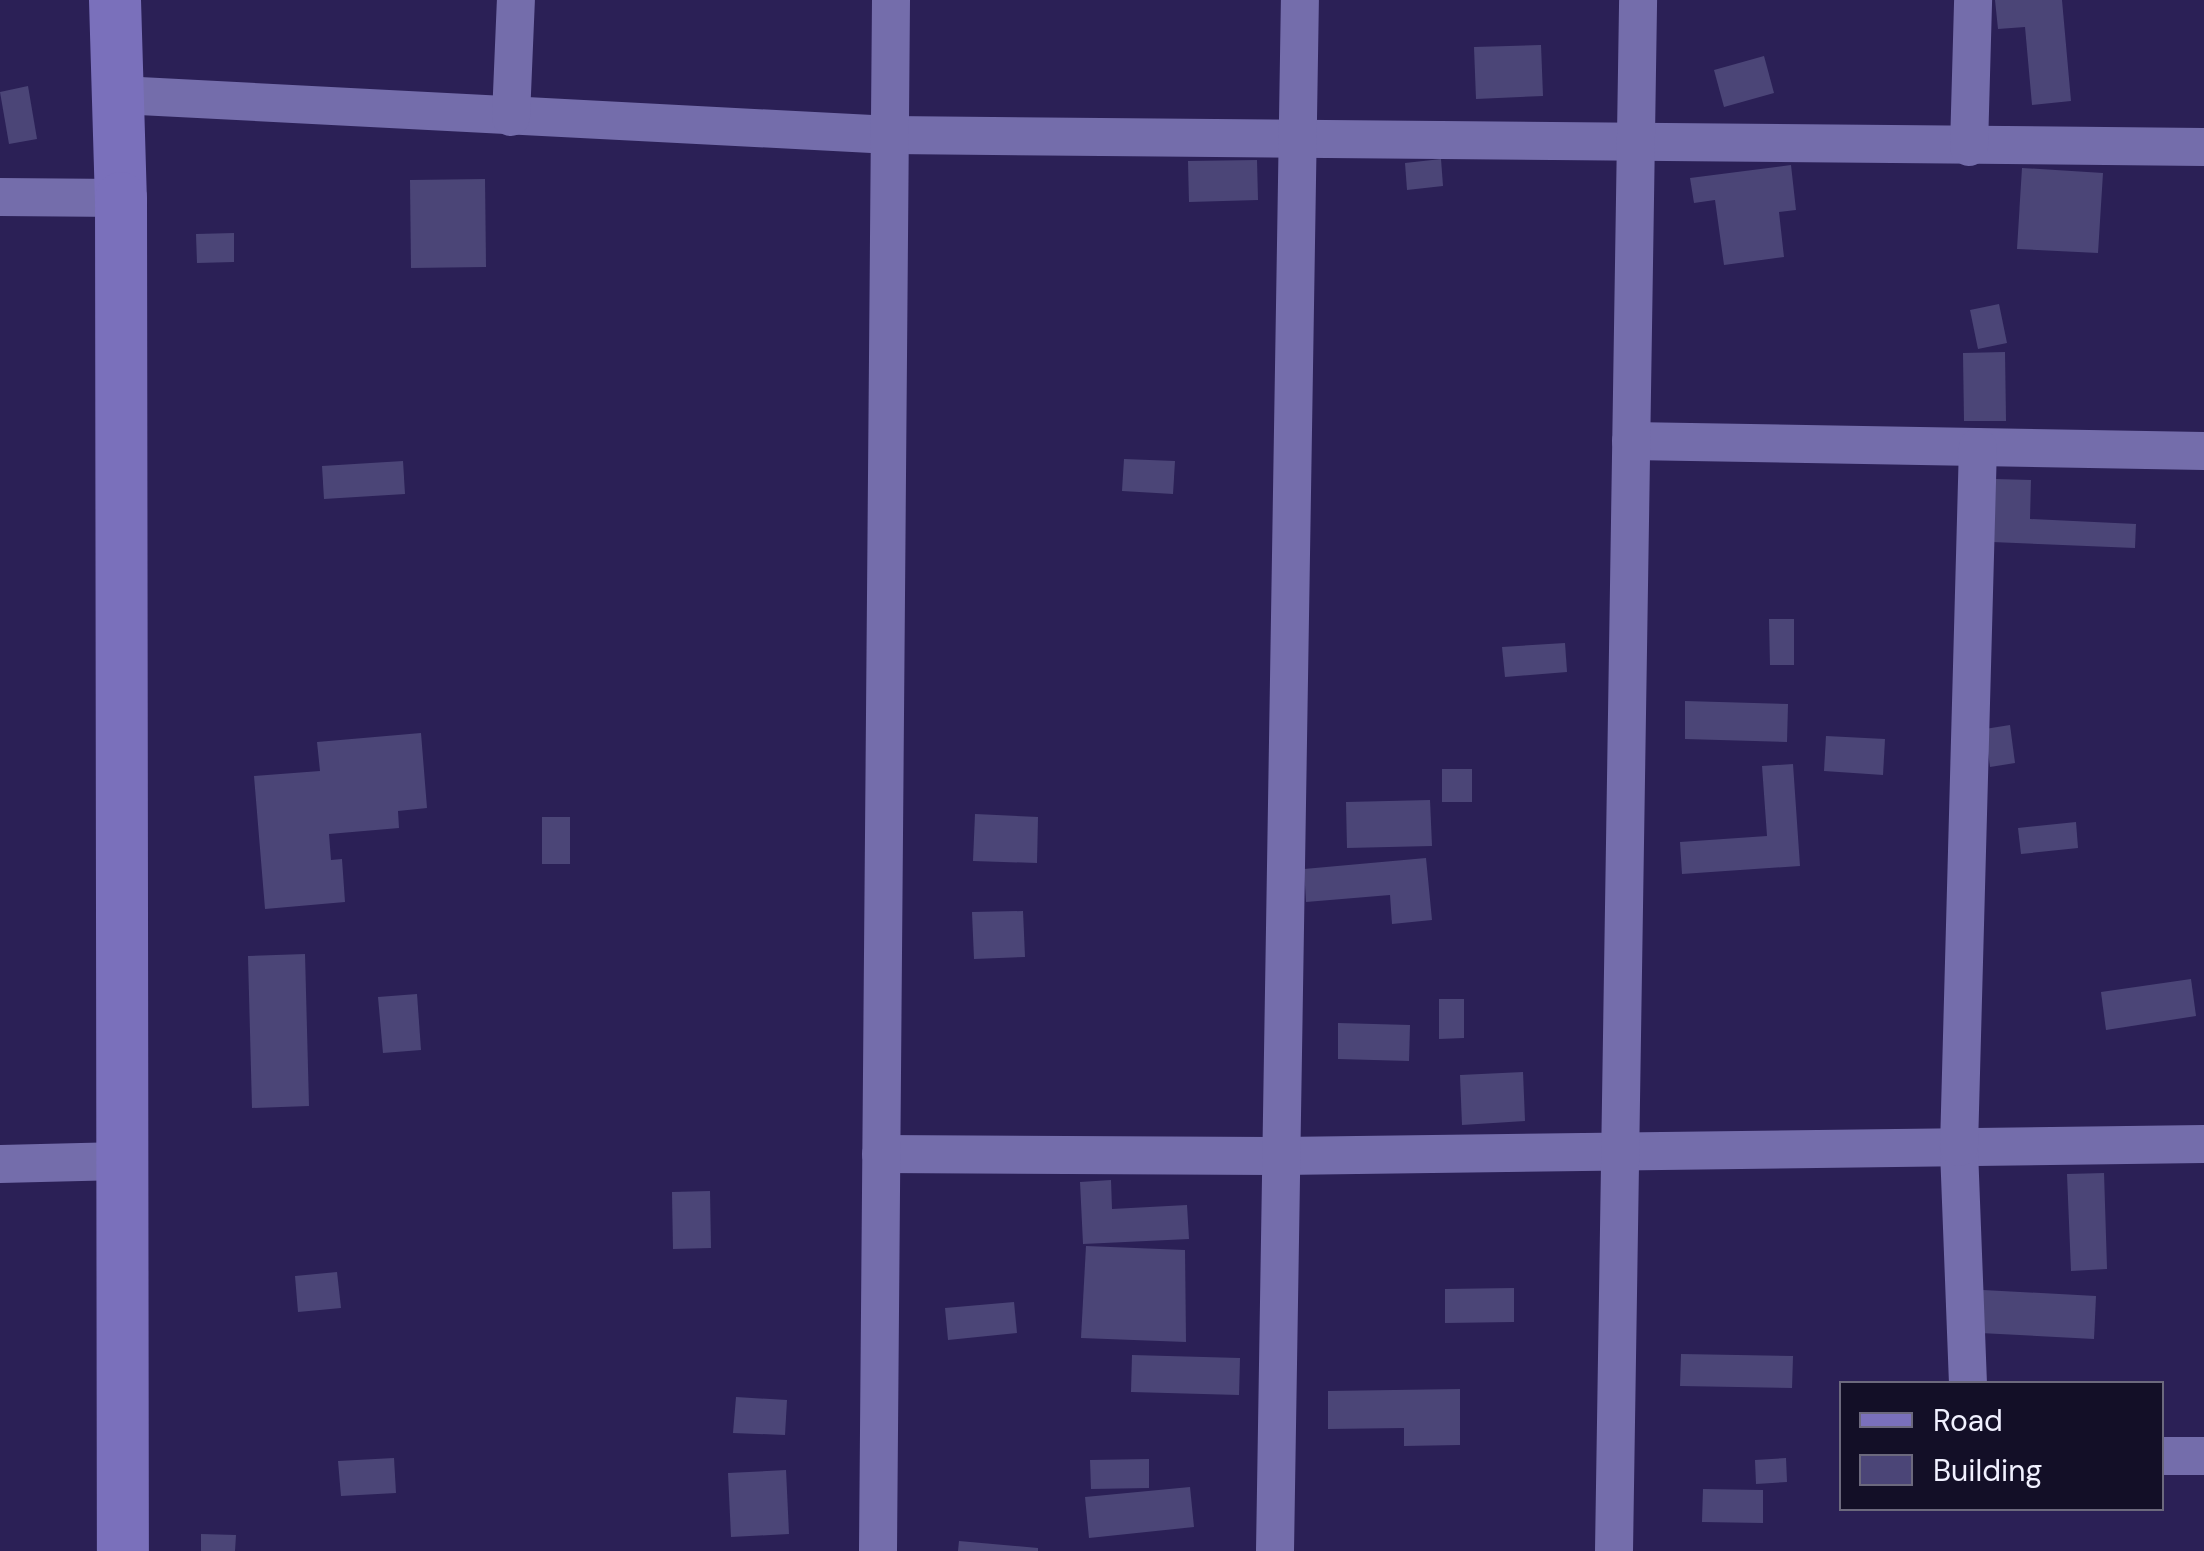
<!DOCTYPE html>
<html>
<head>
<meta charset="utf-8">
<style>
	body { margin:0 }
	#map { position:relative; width:2204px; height:1551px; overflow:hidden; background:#2b2056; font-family:"DM Sans",sans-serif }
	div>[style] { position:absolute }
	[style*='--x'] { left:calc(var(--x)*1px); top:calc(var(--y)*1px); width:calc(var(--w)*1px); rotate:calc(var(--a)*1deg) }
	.building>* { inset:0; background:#4b4577 }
	.minor>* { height:38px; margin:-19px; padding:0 19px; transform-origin:19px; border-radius:19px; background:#746dab }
	.secondary>* { height:52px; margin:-26px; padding:0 26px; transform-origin:26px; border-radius:26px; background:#7a70bb }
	span { translate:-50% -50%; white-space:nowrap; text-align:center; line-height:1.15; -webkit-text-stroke:8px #130f27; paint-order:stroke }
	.legend { position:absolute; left:1839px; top:1381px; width:325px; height:130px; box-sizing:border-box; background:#130f27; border:2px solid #6c697d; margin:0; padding:12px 18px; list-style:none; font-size:30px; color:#f1f1ff }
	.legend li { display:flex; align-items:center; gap:20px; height:50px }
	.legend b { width:50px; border:2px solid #6c697d }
</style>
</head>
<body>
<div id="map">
	<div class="building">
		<div style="clip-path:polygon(1995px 0,2062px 0,2071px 101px,2032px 105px,2025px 27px,1998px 29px)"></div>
		<div style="clip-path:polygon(1541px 45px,1543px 96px,1476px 99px,1474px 47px)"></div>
		<div style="clip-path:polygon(1764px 56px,1774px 93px,1724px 107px,1714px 70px)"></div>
		<div style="clip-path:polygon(28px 86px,37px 139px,9px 144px,0 92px)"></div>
		<div style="clip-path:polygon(1441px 159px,1443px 186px,1407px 190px,1405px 163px)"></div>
		<div style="clip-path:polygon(1257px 160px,1258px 200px,1189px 202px,1188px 161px)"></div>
		<div style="clip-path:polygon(1791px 165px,1796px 210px,1779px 212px,1784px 257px,1724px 265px,1715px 200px,1694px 203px,1690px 178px)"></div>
		<div style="clip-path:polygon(2022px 168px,2103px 173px,2098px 253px,2017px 249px)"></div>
		<div style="clip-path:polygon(485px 179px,486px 267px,411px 268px,410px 180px)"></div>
		<div style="clip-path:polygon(234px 233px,234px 262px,197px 263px,196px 234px)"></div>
		<div style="clip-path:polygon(1999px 304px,2007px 343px,1978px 349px,1970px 310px)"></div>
		<div style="clip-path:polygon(2005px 352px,2006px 421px,1964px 421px,1963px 353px)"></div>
		<div style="clip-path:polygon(1124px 459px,1175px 461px,1173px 494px,1122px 491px)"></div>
		<div style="clip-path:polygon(403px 461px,405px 494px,324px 499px,322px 466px)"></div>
		<div style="clip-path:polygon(1995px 479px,2031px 480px,2030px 519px,2136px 524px,2135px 548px,1992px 542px)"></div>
		<div style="clip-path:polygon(1769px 619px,1794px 619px,1794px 665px,1770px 665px)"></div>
		<div style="clip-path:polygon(1565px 643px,1567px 672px,1505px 677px,1502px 647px)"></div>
		<div style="clip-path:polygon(1685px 701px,1788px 704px,1787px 742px,1685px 739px)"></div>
		<div style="clip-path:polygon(2010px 725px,2015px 763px,1990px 767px,1985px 729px)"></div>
		<div style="clip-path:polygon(421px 733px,427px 808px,398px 811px,399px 828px,329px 834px,331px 860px,342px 859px,345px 902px,265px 909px,254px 776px,320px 771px,317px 742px)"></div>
		<div style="clip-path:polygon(1826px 736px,1885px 739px,1883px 775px,1824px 771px)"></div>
		<div style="clip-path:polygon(1793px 764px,1800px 866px,1682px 874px,1680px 842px,1767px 836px,1762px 766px)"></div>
		<div style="clip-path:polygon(1442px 769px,1472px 769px,1472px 802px,1442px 802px)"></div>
		<div style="clip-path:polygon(1430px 800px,1432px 846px,1347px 848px,1346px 802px)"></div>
		<div style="clip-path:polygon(975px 814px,1038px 817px,1037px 863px,973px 861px)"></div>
		<div style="clip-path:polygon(542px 817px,570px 817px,570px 864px,542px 864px)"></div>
		<div style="clip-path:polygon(2076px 822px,2078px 848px,2021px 854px,2018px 828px)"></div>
		<div style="clip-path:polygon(1426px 858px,1432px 920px,1392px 924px,1390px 895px,1306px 902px,1304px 869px)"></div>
		<div style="clip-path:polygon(1023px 911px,1025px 957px,974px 959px,972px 912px)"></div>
		<div style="clip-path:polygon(305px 954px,309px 1106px,252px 1108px,248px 956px)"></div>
		<div style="clip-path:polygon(2191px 979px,2196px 1016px,2106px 1030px,2101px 992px)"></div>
		<div style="clip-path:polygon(417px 994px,421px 1050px,383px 1053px,378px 997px)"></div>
		<div style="clip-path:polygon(1439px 999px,1464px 999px,1464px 1038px,1439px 1039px)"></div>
		<div style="clip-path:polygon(1338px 1023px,1410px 1025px,1409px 1061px,1338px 1059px)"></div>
		<div style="clip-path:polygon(1523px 1072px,1525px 1121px,1462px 1125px,1460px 1075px)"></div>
		<div style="clip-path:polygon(2104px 1173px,2107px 1269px,2071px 1271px,2067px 1174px)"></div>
		<div style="clip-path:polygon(1111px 1180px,1112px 1209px,1187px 1205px,1189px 1239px,1083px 1244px,1080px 1182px)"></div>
		<div style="clip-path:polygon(710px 1191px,711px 1248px,673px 1249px,672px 1192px)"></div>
		<div style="clip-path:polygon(1086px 1246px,1185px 1250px,1186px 1342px,1081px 1338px)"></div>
		<div style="clip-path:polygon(337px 1272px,341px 1308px,298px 1312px,295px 1276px)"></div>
		<div style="clip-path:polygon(1514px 1288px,1514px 1322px,1445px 1323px,1445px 1289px)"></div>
		<div style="clip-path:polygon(1983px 1290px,2096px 1296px,2094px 1339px,1980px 1333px)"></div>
		<div style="clip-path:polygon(1014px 1302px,1017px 1333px,948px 1340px,945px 1308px)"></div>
		<div style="clip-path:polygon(1681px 1354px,1793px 1356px,1792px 1388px,1680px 1386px)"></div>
		<div style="clip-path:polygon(1132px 1355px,1240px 1358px,1239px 1395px,1131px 1392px)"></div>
		<div style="clip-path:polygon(1460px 1389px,1460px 1445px,1404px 1446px,1404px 1428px,1328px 1429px,1328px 1391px)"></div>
		<div style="clip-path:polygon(736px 1397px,787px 1400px,785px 1435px,733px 1433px)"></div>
		<div style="clip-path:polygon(394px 1458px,396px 1493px,341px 1496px,338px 1461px)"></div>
		<div style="clip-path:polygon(1786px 1458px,1787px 1482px,1756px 1484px,1755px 1460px)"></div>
		<div style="clip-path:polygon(1149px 1459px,1149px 1488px,1091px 1489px,1090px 1460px)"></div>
		<div style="clip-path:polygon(786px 1470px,789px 1534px,731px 1537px,728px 1473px)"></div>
		<div style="clip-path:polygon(1190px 1487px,1194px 1527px,1089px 1538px,1085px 1497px)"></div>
		<div style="clip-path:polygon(1703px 1489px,1763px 1490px,1763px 1523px,1702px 1522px)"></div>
		<div style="clip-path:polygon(201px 1534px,236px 1535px,235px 1551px,201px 1551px)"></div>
		<div style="clip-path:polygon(959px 1541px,1038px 1548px,1038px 1551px,958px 1551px)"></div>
	</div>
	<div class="minor">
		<div style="--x:120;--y:95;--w:772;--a:2.97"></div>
		<div style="--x:891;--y:135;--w:1313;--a:0.52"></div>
		<div style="--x:511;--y:117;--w:117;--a:-87.6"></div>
		<div style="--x:1969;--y:147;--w:147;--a:-88.4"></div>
		<div style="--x:0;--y:197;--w:121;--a:0.5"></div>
		<div style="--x:1631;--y:441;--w:573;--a:1"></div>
		<div style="--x:881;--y:1154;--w:401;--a:0.3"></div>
		<div style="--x:1282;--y:1156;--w:922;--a:-0.75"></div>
		<div style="--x:0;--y:1164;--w:122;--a:-1.4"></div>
		<div style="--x:1968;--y:1384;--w:237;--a:-92.2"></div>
		<div style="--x:1959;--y:1147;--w:700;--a:-88.45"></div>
		<div style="--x:2162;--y:1456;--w:42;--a:0"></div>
		<div style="--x:878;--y:1551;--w:1551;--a:-89.52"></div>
		<div style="--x:1275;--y:1551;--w:1551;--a:-89.08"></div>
		<div style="--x:1614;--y:1551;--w:1551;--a:-89.11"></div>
	</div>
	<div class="secondary">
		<div style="--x:115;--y:0;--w:198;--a:88.3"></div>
		<div style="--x:121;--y:198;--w:1353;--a:89.92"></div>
	</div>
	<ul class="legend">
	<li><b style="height:12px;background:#7a70bb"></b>Road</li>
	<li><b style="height:28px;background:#4b4577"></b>Building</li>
	</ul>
</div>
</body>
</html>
